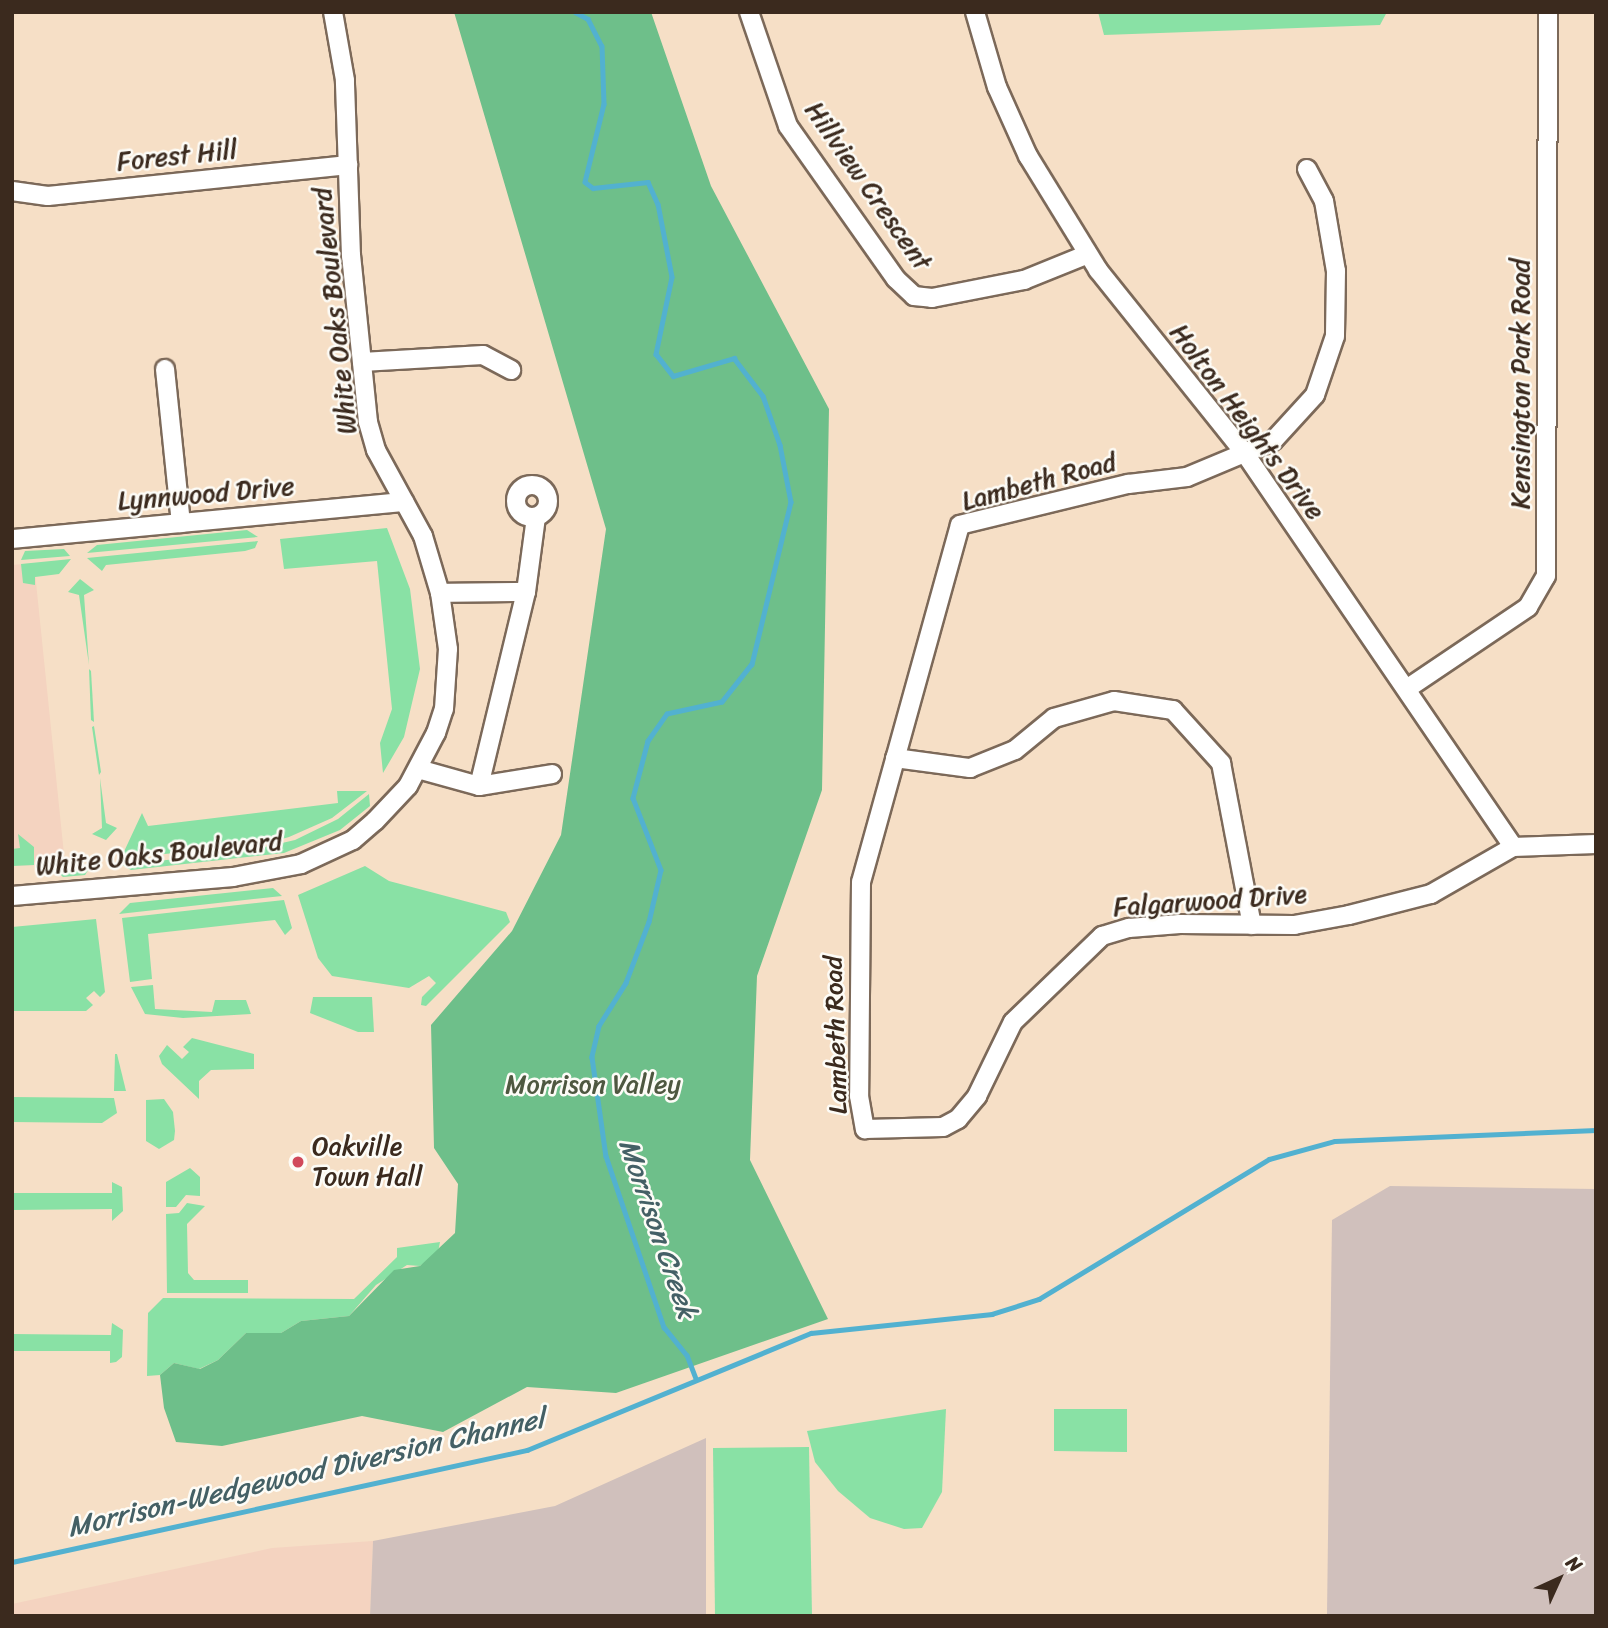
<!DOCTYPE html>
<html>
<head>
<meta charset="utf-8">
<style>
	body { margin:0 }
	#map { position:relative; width:1608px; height:1628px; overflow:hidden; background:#f6dfc6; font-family:Sriracha,sans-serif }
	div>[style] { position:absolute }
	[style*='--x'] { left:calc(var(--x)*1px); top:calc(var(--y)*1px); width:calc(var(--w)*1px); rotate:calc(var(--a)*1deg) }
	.built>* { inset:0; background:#f4d3c0 }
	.industrial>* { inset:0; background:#d0c0bc }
	.green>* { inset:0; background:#89e1a5 }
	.forest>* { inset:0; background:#6ebf8a }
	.stream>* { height:4.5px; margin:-2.25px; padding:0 2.25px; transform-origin:2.25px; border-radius:2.25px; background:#52b1d0 }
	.roads { filter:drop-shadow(2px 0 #7c6959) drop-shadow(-2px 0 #7c6959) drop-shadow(0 2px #7c6959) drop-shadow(0 -2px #7c6959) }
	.minor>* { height:18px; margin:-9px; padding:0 9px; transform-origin:9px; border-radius:9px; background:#fff }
	.minor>.ring { margin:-9px; padding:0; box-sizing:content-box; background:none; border:18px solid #fff; border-radius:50% }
	.dots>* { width:19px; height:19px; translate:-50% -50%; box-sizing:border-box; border:4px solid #fdfcf7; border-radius:50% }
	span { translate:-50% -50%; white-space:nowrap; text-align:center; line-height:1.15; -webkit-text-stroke:5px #fdfcf7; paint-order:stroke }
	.street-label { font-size:26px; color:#3b2a1e }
	.park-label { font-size:26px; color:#4e5840 }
	.poi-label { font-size:26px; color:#3b2a1e }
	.left { translate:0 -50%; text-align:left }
	.water-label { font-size:28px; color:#446065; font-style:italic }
	.frame { position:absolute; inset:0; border:14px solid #3b2a1e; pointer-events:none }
	.north { position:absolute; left:1524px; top:1544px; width:70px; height:70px; -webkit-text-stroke:5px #fdfcf7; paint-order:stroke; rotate:45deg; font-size:19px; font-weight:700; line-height:28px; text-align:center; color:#3b2a1e }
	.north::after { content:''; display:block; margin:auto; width:24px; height:32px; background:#3b2a1e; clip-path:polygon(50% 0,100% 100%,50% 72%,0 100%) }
</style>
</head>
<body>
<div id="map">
	<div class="built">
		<div style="clip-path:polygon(34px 563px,65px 864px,12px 866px,12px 565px)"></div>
		<div style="clip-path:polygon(373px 1541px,370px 1616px,12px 1616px,12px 1604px,272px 1548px)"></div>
	</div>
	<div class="industrial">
		<div style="clip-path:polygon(1390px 1186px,1596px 1189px,1596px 1616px,1327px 1616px,1332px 1220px)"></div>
		<div style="clip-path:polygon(706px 1438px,706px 1616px,370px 1616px,373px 1541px,555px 1506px)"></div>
	</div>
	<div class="green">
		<div style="clip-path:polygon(1098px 12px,1387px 12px,1380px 25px,1104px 35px)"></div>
		<div style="clip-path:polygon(387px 528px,410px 589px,420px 669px,404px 737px,383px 773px,380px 743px,392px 709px,377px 561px,284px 569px,280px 539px)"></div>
		<div style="clip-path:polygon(247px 530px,258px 537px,87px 553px,97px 545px)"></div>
		<div style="clip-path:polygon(258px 541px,255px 548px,245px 551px,106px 565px,102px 571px,87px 558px)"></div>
		<div style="clip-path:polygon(64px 549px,70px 556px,21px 560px,25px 551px)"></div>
		<div style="clip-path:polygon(71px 559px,59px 574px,35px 577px,35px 585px,23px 583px,21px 564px)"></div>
		<div style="clip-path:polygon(80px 579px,94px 590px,84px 595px,89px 665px,79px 595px,68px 592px)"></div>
		<div style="clip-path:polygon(89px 669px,91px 671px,94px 722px,91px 720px)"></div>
		<div style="clip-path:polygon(94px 726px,101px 772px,99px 775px,92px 727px)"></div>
		<div style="clip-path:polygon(100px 778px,106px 823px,117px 828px,106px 840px,92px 834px,102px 828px)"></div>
		<div style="clip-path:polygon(337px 791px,367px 791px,332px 818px,289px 837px,261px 845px,121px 858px,142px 813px,148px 826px,338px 803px)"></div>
		<div style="clip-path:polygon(369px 794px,370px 806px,340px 830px,284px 853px,131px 870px,122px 865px,247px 851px,295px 840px,338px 819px)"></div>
		<div style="clip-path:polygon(18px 834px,34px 847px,34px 865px,12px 866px,12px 849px,20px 848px)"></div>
		<div style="clip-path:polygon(92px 865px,85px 875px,63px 877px,53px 868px)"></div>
		<div style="clip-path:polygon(365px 866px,389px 881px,506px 912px,510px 922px,426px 1006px,421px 1005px,422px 997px,436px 983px,429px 976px,409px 988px,332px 976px,318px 958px,298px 895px)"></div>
		<div style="clip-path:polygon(273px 888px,282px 896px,119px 914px,130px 903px)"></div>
		<div style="clip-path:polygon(284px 900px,292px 928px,285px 935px,275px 920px,148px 934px,152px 979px,130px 982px,122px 918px)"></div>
		<div style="clip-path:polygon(96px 919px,105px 992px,100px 997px,94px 991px,86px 998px,93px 1005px,86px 1011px,12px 1011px,12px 927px)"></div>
		<div style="clip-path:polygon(153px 985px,155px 1009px,212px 1012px,215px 1000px,246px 1000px,251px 1014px,183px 1018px,145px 1014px,131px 987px)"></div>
		<div style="clip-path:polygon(313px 997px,372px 997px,374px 1032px,358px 1032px,310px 1013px)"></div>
		<div style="clip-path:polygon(192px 1038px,254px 1054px,254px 1069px,211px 1070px,199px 1081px,199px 1099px,162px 1064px,159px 1056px,167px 1045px,182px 1059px,189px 1052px,183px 1047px)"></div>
		<div style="clip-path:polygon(115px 1054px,117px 1054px,126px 1091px,114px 1091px)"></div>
		<div style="clip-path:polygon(12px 1097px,114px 1098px,117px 1113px,102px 1123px,12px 1122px)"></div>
		<div style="clip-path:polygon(164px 1099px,173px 1112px,175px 1131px,174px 1140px,159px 1149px,146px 1141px,146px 1100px)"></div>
		<div style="clip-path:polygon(190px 1168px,200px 1177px,200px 1196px,186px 1195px,176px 1207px,166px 1207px,166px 1182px)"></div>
		<div style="clip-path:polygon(112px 1182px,122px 1187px,123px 1211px,112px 1221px,112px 1209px,12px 1210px,12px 1193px,112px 1193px)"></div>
		<div style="clip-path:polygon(187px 1203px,205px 1206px,187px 1224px,188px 1273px,194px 1280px,248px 1280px,248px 1293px,167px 1293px,166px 1214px,179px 1213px)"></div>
		<div style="clip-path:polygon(440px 1242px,438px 1252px,420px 1266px,407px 1265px,376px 1285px,349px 1316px,301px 1321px,281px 1333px,246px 1333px,218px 1360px,199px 1369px,174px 1363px,160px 1375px,147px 1376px,148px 1313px,163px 1298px,354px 1299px,397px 1257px,397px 1248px)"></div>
		<div style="clip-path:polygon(112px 1323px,123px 1330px,122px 1357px,116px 1362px,110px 1363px,110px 1351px,12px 1351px,12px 1334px,111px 1335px)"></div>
		<div style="clip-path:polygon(946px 1409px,942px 1492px,922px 1528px,904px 1529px,870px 1518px,838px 1491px,815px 1462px,807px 1431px)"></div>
		<div style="clip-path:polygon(1054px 1409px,1127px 1409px,1127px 1452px,1054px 1451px)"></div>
		<div style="clip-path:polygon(809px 1447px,812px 1616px,715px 1616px,713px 1448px)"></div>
	</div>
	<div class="forest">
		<div style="clip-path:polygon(454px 12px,651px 12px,711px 186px,829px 409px,822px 790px,757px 976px,750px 1160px,828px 1319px,616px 1393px,527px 1387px,443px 1432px,362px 1416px,222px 1446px,176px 1442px,164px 1408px,160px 1375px,174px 1363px,200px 1369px,218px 1360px,246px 1333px,281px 1333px,301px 1321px,349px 1316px,394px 1270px,420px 1266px,455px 1233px,458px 1184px,434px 1148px,431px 1025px,512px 931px,561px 835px,606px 529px)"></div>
	</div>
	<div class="stream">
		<div style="--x:575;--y:12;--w:15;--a:28"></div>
		<div style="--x:588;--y:19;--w:30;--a:63"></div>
		<div style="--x:602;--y:46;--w:58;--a:88"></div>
		<div style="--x:604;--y:104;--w:80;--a:103.7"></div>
		<div style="--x:585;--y:182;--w:10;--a:37"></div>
		<div style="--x:593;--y:188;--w:55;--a:-6.2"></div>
		<div style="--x:648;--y:182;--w:24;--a:66"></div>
		<div style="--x:658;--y:204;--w:74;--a:79.1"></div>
		<div style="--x:672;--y:277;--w:79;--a:101.7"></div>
		<div style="--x:656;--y:354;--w:28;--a:52"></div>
		<div style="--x:673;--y:376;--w:64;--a:-16.4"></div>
		<div style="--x:734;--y:358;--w:48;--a:52.7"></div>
		<div style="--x:763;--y:396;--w:52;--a:70.9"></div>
		<div style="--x:780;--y:445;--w:58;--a:79.1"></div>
		<div style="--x:791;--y:502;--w:167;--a:103.5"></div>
		<div style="--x:752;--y:664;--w:48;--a:128.3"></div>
		<div style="--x:722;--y:702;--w:56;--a:167.7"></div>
		<div style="--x:667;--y:714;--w:33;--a:125"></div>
		<div style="--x:648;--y:741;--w:59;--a:104.7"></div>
		<div style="--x:633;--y:798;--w:77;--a:68.7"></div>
		<div style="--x:661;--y:870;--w:53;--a:103"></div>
		<div style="--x:649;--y:922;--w:65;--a:110.7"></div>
		<div style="--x:626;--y:983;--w:51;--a:122.1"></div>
		<div style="--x:599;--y:1026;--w:32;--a:103"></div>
		<div style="--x:592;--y:1057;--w:100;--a:82"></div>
		<div style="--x:606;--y:1156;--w:181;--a:71.3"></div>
		<div style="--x:664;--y:1327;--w:36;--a:51"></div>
		<div style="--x:687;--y:1355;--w:26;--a:69"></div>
		<div style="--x:12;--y:1562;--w:527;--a:-12.27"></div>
		<div style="--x:527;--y:1450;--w:307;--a:-22.4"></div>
		<div style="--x:811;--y:1333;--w:182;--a:-6"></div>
		<div style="--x:992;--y:1314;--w:49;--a:-17.7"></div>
		<div style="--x:1039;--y:1299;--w:269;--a:-31.3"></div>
		<div style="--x:1269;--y:1159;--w:68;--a:-15.3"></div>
		<div style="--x:1335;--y:1141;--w:261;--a:-2.4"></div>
	</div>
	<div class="roads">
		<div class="minor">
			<div style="--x:749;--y:12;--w:120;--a:71.1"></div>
			<div style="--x:788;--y:126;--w:187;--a:54.8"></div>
			<div style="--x:896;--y:279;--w:25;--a:43"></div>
			<div style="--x:914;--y:296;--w:18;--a:6"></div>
			<div style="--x:932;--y:298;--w:94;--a:-11.1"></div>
			<div style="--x:1024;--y:280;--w:69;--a:-22.1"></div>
			<div style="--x:975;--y:12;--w:78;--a:73.7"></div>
			<div style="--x:997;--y:87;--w:76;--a:65.8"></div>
			<div style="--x:1028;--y:156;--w:134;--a:58.4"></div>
			<div style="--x:1098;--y:270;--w:233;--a:51.3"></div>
			<div style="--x:1244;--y:452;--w:478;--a:55.7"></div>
			<div style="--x:1307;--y:169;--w:36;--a:62"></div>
			<div style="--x:1324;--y:201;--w:71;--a:80.3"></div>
			<div style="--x:1336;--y:271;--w:65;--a:90.9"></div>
			<div style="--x:1335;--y:336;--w:62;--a:108.7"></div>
			<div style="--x:1315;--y:395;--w:62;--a:132.4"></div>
			<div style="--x:1273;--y:441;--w:93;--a:157.3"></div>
			<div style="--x:1187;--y:477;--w:59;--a:173.2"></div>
			<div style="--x:1128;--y:484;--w:173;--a:166.3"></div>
			<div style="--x:960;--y:525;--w:370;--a:105.5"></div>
			<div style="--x:861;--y:882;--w:214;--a:90.5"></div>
			<div style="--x:859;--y:1096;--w:34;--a:80"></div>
			<div style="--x:865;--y:1129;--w:78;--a:-1.5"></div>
			<div style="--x:943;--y:1127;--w:17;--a:-28"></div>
			<div style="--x:958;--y:1119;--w:30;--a:-50"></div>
			<div style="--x:977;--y:1096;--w:82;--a:-64.1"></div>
			<div style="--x:1013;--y:1022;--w:124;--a:-44"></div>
			<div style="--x:1102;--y:936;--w:28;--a:-17"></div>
			<div style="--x:1129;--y:928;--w:51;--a:-4.5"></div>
			<div style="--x:1180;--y:924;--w:114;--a:0.5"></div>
			<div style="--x:1294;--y:925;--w:56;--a:-10.3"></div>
			<div style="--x:1349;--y:915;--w:85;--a:-14.4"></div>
			<div style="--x:1431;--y:894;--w:95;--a:-29.8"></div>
			<div style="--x:1513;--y:847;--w:83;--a:-2.1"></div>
			<div style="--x:12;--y:191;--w:36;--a:8"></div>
			<div style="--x:48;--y:196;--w:302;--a:-5.9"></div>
			<div style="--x:362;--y:362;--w:121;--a:-3.3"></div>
			<div style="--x:483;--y:355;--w:32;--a:28"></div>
			<div style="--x:165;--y:369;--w:155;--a:84.1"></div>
			<div class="ring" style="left:516px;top:485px;width:14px;height:14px"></div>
			<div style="--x:12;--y:539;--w:394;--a:-5.4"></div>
			<div style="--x:440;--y:593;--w:86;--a:-0.7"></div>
			<div style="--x:1408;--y:688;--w:145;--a:-34"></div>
			<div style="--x:1528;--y:607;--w:36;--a:-60"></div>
			<div style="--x:1546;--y:576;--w:564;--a:-89.8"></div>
			<div style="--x:895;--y:758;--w:76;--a:7.6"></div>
			<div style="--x:970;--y:768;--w:48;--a:-21.8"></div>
			<div style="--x:1015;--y:750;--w:50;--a:-39.4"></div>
			<div style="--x:1054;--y:718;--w:62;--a:-15.8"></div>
			<div style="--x:1114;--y:701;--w:60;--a:8.7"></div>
			<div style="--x:1173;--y:710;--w:72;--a:47.8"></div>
			<div style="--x:1221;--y:763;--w:165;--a:79.2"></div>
			<div style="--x:418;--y:769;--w:63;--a:15.6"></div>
			<div style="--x:479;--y:786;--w:74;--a:-9.3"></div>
			<div style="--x:479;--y:786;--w:200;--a:-76.4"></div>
			<div style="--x:526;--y:592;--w:76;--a:-82.4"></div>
			<div style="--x:12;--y:896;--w:222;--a:-4.9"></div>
			<div style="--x:233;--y:877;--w:69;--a:-10.8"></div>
			<div style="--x:301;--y:864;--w:57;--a:-24.8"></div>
			<div style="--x:353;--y:840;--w:29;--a:-41"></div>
			<div style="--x:375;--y:821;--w:48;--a:-46.7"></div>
			<div style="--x:408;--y:786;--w:60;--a:-62.2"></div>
			<div style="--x:436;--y:733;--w:25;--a:-72"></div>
			<div style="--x:444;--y:709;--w:60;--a:-86.2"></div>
			<div style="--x:448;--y:649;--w:57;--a:-98.1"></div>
			<div style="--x:440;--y:593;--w:59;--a:-106.6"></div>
			<div style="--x:423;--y:536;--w:98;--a:-118.7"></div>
			<div style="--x:376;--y:450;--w:29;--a:-106"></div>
			<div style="--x:368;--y:422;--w:167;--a:-95.8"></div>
			<div style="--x:351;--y:256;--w:176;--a:-92"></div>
			<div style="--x:345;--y:80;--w:69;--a:-100"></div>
		</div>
	</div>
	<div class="dots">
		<div style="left:298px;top:1162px;background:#d1495b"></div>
	</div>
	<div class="street-label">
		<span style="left:177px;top:156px;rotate:-6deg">Forest Hill</span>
		<span style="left:868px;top:186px;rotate:55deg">Hillview Crescent</span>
		<span style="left:335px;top:311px;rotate:-96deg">White Oaks Boulevard</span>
		<span style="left:1521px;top:384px;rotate:-90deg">Kensington Park Road</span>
		<span style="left:1247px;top:422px;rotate:53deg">Holton Heights Drive</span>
		<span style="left:1039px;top:482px;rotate:-15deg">Lambeth Road</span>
		<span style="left:206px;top:494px;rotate:-5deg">Lynnwood Drive</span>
		<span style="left:159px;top:854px;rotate:-6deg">White Oaks Boulevard</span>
		<span style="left:1210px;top:901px;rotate:-4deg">Falgarwood Drive</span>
		<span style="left:836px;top:1035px;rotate:-92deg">Lambeth Road</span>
	</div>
	<div class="park-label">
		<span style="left:593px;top:1085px">Morrison Valley</span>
	</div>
	<div class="poi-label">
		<span class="left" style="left:312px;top:1162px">Oakville<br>Town Hall</span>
	</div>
	<div class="water-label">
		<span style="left:658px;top:1229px;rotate:71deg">Morrison Creek</span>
		<span style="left:306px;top:1473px;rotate:-13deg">Morrison-Wedgewood Diversion Channel</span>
	</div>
	<div class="frame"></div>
	<div class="north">N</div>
</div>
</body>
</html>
